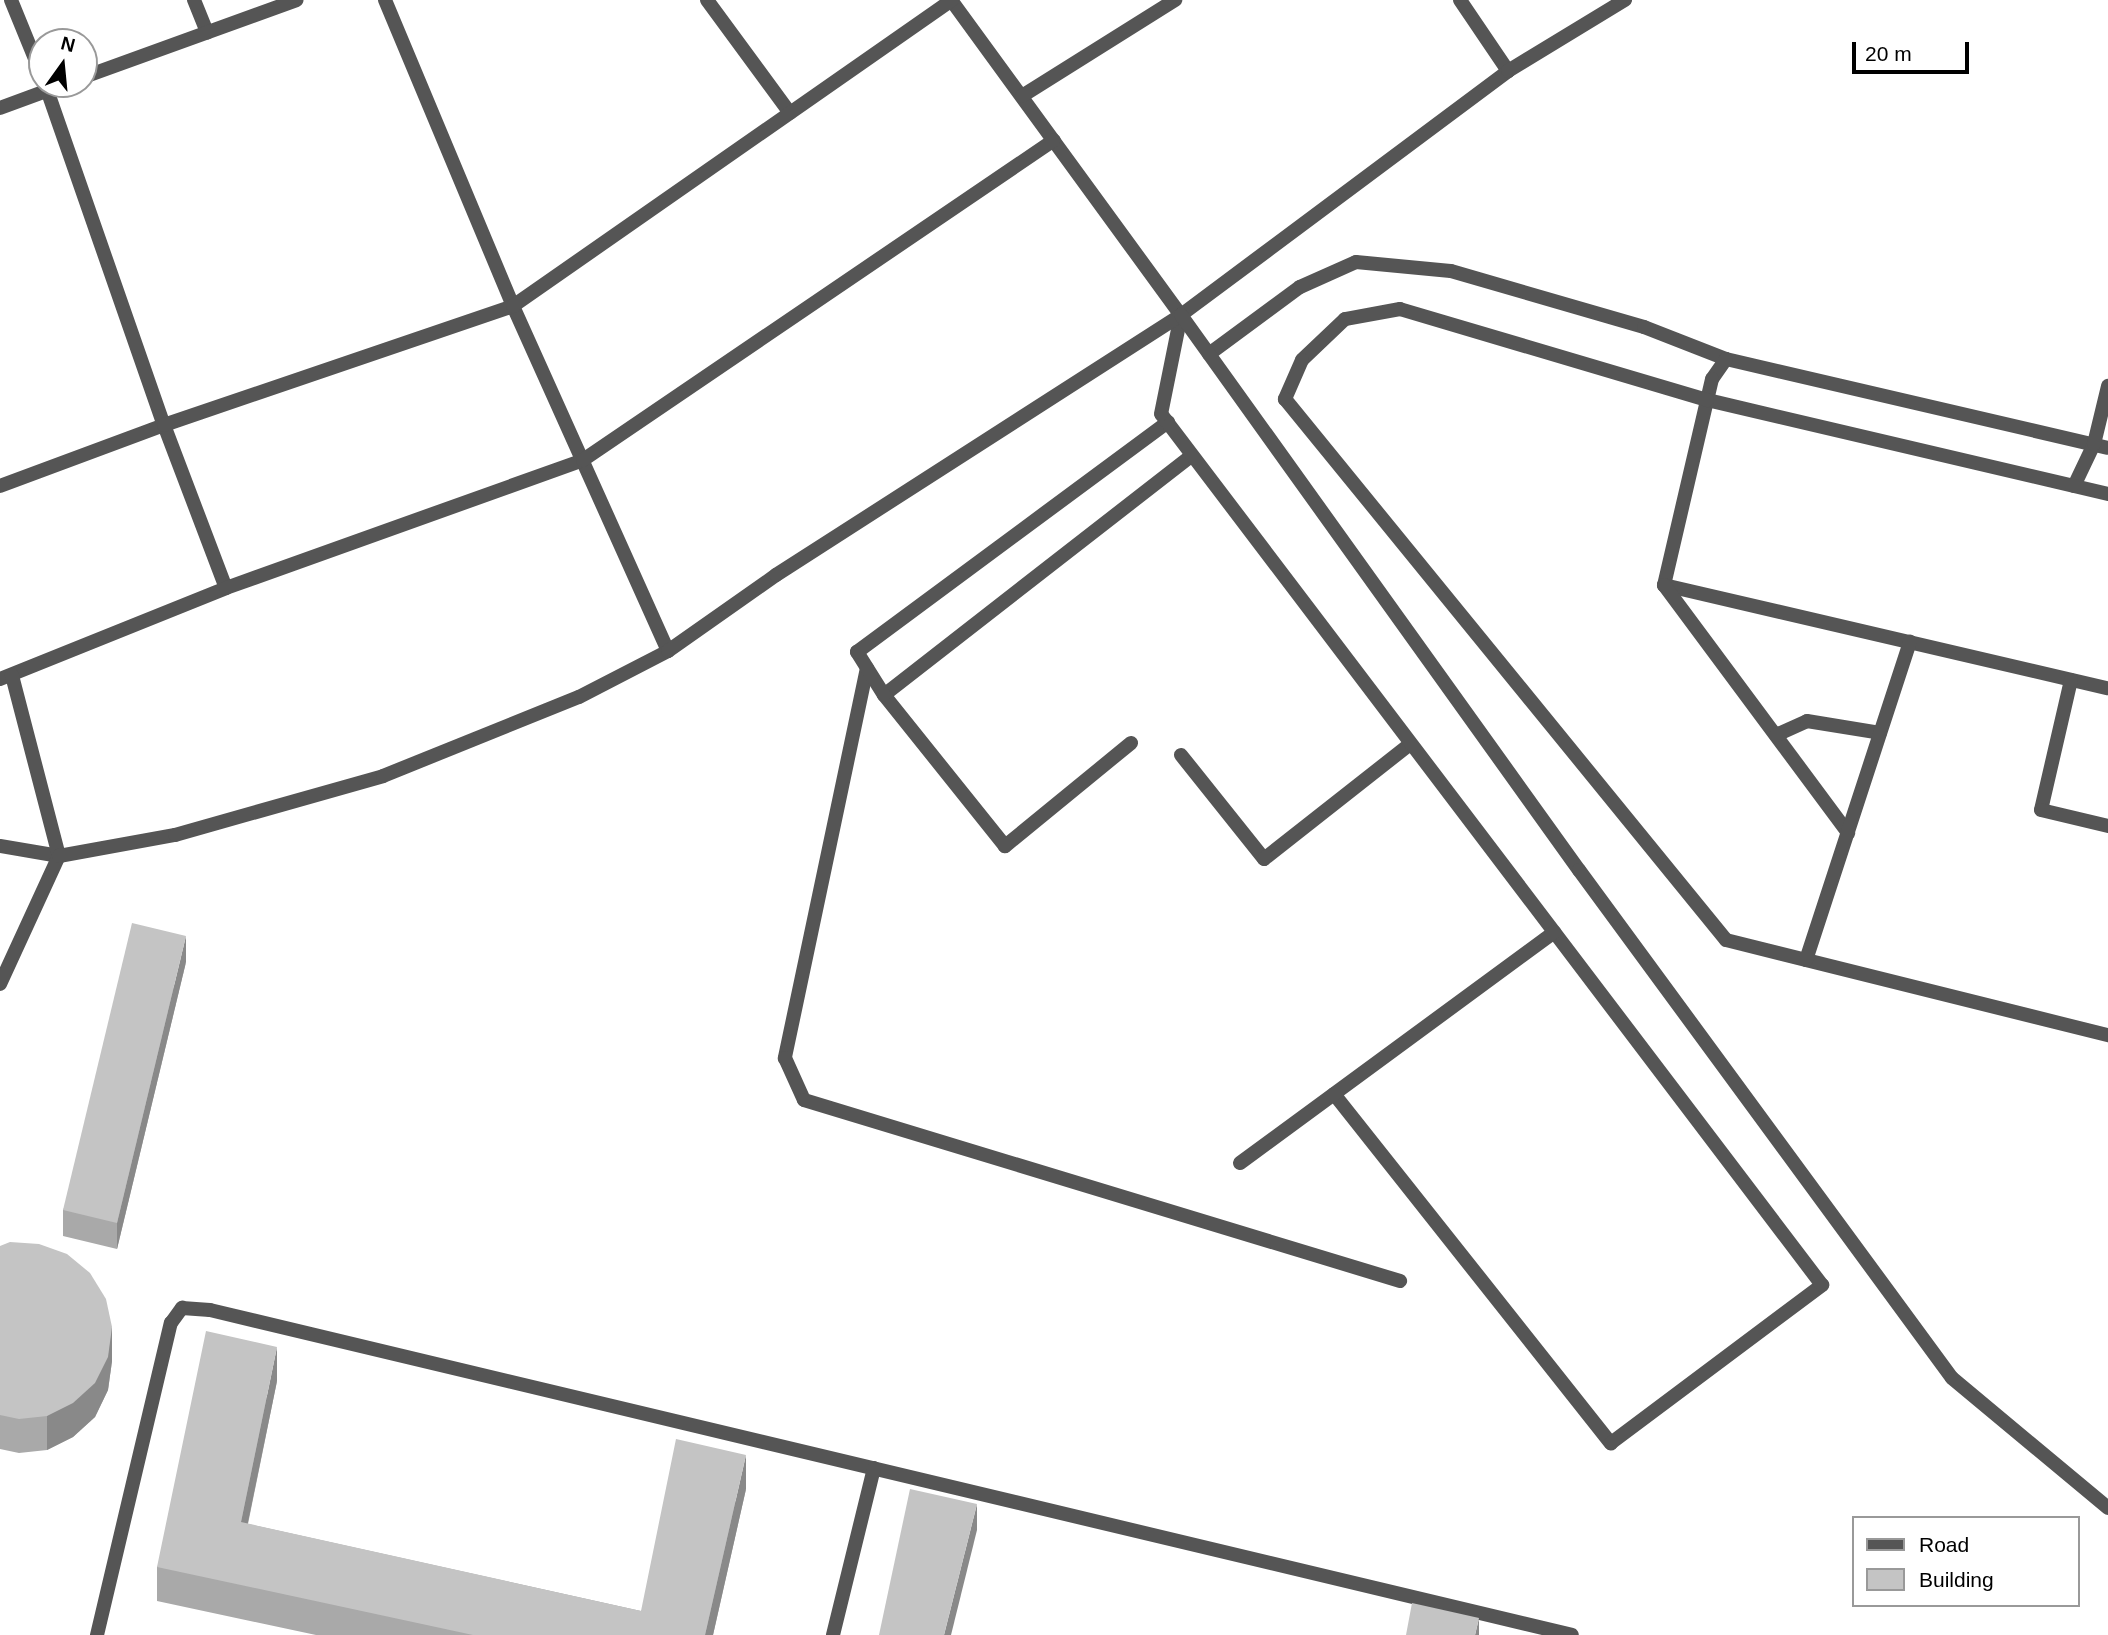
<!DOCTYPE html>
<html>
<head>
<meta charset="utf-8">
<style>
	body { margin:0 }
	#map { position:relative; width:2108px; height:1635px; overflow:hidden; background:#fff; font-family:Arial,sans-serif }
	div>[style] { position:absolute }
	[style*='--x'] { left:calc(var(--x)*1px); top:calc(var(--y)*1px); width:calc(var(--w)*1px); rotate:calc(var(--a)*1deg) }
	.service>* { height:14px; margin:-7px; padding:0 7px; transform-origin:7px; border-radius:7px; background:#555 }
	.minor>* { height:14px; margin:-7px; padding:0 7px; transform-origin:7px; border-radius:7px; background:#555 }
	.tertiary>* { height:14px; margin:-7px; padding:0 7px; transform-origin:7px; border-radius:7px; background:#555 }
	.wall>* { inset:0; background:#a9a9a9 }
	.shaded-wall>* { inset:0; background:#898989 }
	.building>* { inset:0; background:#c4c4c4 }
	span { translate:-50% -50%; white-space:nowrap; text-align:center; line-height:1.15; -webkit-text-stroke:5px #fff; paint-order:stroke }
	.legend { position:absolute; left:1852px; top:1516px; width:228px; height:91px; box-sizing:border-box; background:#fff; border:2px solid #999; margin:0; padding:9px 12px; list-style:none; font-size:21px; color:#000 }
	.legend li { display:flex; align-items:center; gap:14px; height:35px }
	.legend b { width:35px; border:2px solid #999 }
	.north { position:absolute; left:28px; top:28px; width:70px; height:70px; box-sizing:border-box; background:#fff; border:2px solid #999; border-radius:50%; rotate:15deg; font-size:19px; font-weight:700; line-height:28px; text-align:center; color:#000 }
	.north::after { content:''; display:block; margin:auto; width:24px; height:32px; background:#000; clip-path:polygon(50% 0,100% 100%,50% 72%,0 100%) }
	.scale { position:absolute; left:1852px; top:42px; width:117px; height:32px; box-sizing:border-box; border:4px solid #000; border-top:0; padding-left:9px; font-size:21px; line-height:24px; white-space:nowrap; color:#000; -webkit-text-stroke:5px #fff; paint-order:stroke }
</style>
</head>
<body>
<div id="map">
	<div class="service">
		<div style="--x:97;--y:1635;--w:321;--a:-76.7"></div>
		<div style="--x:171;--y:1323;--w:19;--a:-54"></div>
		<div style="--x:182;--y:1308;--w:28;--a:4"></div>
		<div style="--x:210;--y:1310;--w:1400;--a:13.42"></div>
		<div style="--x:833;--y:1635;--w:172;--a:-76.2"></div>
	</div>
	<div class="minor">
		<div style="--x:11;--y:0;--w:82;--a:67.8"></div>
		<div style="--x:194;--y:0;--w:35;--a:68"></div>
		<div style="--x:385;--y:0;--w:332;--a:67.3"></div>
		<div style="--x:513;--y:306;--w:378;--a:65.8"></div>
		<div style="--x:707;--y:0;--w:140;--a:53.7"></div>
		<div style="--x:951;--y:0;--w:390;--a:53.9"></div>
		<div style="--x:1460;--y:0;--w:86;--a:55.9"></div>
		<div style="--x:84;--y:77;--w:226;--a:-19.9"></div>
		<div style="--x:45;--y:84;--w:361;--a:70.8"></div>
		<div style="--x:164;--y:425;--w:174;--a:69.2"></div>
		<div style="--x:1022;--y:96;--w:181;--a:-32.1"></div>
		<div style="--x:0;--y:108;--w:69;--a:-20.3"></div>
		<div style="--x:1209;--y:354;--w:113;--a:-36.4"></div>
		<div style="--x:1300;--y:287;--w:61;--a:-24.1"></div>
		<div style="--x:1356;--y:262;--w:95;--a:5.4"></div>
		<div style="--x:1451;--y:271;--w:201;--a:16.2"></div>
		<div style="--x:1644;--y:327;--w:88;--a:21.3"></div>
		<div style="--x:1726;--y:359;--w:392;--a:13.1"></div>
		<div style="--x:1726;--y:359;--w:24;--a:125"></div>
		<div style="--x:1712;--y:379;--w:212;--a:103.1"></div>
		<div style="--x:1664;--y:585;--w:456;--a:13.1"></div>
		<div style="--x:0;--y:486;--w:175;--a:-20.4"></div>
		<div style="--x:164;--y:425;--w:369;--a:-18.8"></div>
		<div style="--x:513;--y:306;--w:535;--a:-34.88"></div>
		<div style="--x:2074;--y:486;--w:47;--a:-64.5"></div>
		<div style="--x:2094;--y:444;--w:60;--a:-76.4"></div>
		<div style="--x:2108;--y:494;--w:412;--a:-166.8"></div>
		<div style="--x:1707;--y:400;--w:320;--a:-163.5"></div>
		<div style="--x:1400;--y:309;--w:56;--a:169.7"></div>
		<div style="--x:1345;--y:319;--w:59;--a:136.4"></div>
		<div style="--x:1302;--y:360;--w:43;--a:113.6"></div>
		<div style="--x:1285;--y:399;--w:698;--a:50.81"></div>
		<div style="--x:1726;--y:940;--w:394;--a:14"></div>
		<div style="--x:1664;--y:585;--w:309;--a:53.4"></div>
		<div style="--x:867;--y:668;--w:399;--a:101.9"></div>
		<div style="--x:785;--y:1058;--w:46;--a:65.7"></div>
		<div style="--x:804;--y:1100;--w:623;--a:16.89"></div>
		<div style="--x:0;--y:679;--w:244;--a:-21.9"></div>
		<div style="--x:226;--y:588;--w:379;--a:-19.7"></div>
		<div style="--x:583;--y:460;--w:569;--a:-34.19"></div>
		<div style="--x:2071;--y:680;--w:133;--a:103"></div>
		<div style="--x:2041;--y:810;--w:69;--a:13.4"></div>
		<div style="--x:884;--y:695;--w:390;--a:-37.9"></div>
		<div style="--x:1776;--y:735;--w:34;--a:-24"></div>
		<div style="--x:1807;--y:721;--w:74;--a:9.3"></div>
		<div style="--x:1131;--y:743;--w:163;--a:140.7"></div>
		<div style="--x:1005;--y:846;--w:193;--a:-128.7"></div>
		<div style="--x:884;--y:695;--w:51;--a:-122.1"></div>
		<div style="--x:857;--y:652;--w:387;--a:-36.5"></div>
		<div style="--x:1181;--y:755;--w:133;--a:51.4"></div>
		<div style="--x:1264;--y:859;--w:186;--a:-38.2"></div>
		<div style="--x:0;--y:846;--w:60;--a:9.6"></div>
		<div style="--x:59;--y:856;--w:187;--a:-104.6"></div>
		<div style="--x:1806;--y:960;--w:335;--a:-71.9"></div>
		<div style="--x:1334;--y:1094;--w:446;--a:51.6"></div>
		<div style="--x:1611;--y:1443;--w:264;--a:-36.8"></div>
		<div style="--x:1822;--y:1285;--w:1093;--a:-127.19"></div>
		<div style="--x:1161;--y:414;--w:101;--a:-78.6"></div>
		<div style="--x:1181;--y:315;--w:408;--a:-36.7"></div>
		<div style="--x:1508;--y:71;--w:137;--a:-31.3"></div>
		<div style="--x:1240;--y:1163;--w:390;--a:-36.3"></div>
	</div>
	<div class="tertiary">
		<div style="--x:0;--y:984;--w:141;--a:-65.3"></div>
		<div style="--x:59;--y:856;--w:118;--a:-10.3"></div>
		<div style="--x:175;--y:835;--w:216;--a:-15.8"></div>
		<div style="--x:383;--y:776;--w:211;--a:-22"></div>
		<div style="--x:579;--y:697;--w:100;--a:-27.3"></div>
		<div style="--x:668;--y:651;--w:132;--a:-35.1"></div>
		<div style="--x:776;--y:575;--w:481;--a:-32.7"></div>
		<div style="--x:1181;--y:315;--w:683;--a:54.36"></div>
		<div style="--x:1579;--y:870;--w:630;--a:53.71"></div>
		<div style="--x:1952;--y:1378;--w:203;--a:39.8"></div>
	</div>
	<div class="wall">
		<div style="clip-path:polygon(186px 962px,117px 1249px,63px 1236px,63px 1210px)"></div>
		<div style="clip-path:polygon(0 1246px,112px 1361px,108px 1390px,95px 1417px,73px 1437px,47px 1450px,19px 1453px,0 1449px)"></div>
		<div style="clip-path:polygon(277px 1381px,248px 1524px,641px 1611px,746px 1489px,713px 1635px,316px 1635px,157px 1601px,157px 1567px)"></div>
	</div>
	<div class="shaded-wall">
		<div style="clip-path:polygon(186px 936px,186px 962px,117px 1249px,117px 1223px)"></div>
		<div style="clip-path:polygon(112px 1327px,112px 1361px,108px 1390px,95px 1417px,73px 1437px,47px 1450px,47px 1416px)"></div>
		<div style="clip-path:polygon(277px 1347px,277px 1381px,241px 1556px,241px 1522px)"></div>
		<div style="clip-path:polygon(746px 1455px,746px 1489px,713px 1635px,705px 1635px)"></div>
		<div style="clip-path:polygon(977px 1504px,977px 1530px,951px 1635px,944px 1635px)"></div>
		<div style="clip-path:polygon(1479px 1618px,1479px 1635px,1475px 1635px)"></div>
	</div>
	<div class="building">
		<div style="clip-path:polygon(132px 923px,186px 936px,117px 1223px,63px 1210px)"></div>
		<div style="clip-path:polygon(10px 1242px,39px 1244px,67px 1254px,90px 1273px,106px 1299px,112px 1327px,108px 1357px,95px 1383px,73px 1403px,47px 1416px,19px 1419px,0 1415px,0 1246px)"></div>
		<div style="clip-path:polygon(206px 1331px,277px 1347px,241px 1522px,641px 1611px,676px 1439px,746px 1455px,705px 1635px,473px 1635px,157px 1567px)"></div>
		<div style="clip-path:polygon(910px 1489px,977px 1504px,944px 1635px,879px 1635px)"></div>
		<div style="clip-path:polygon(1412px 1603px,1479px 1618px,1475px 1635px,1406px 1635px)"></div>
	</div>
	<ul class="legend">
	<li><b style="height:9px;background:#555"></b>Road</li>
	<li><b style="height:19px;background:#c4c4c4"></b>Building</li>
	</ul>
	<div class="north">N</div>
	<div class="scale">20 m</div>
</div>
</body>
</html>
